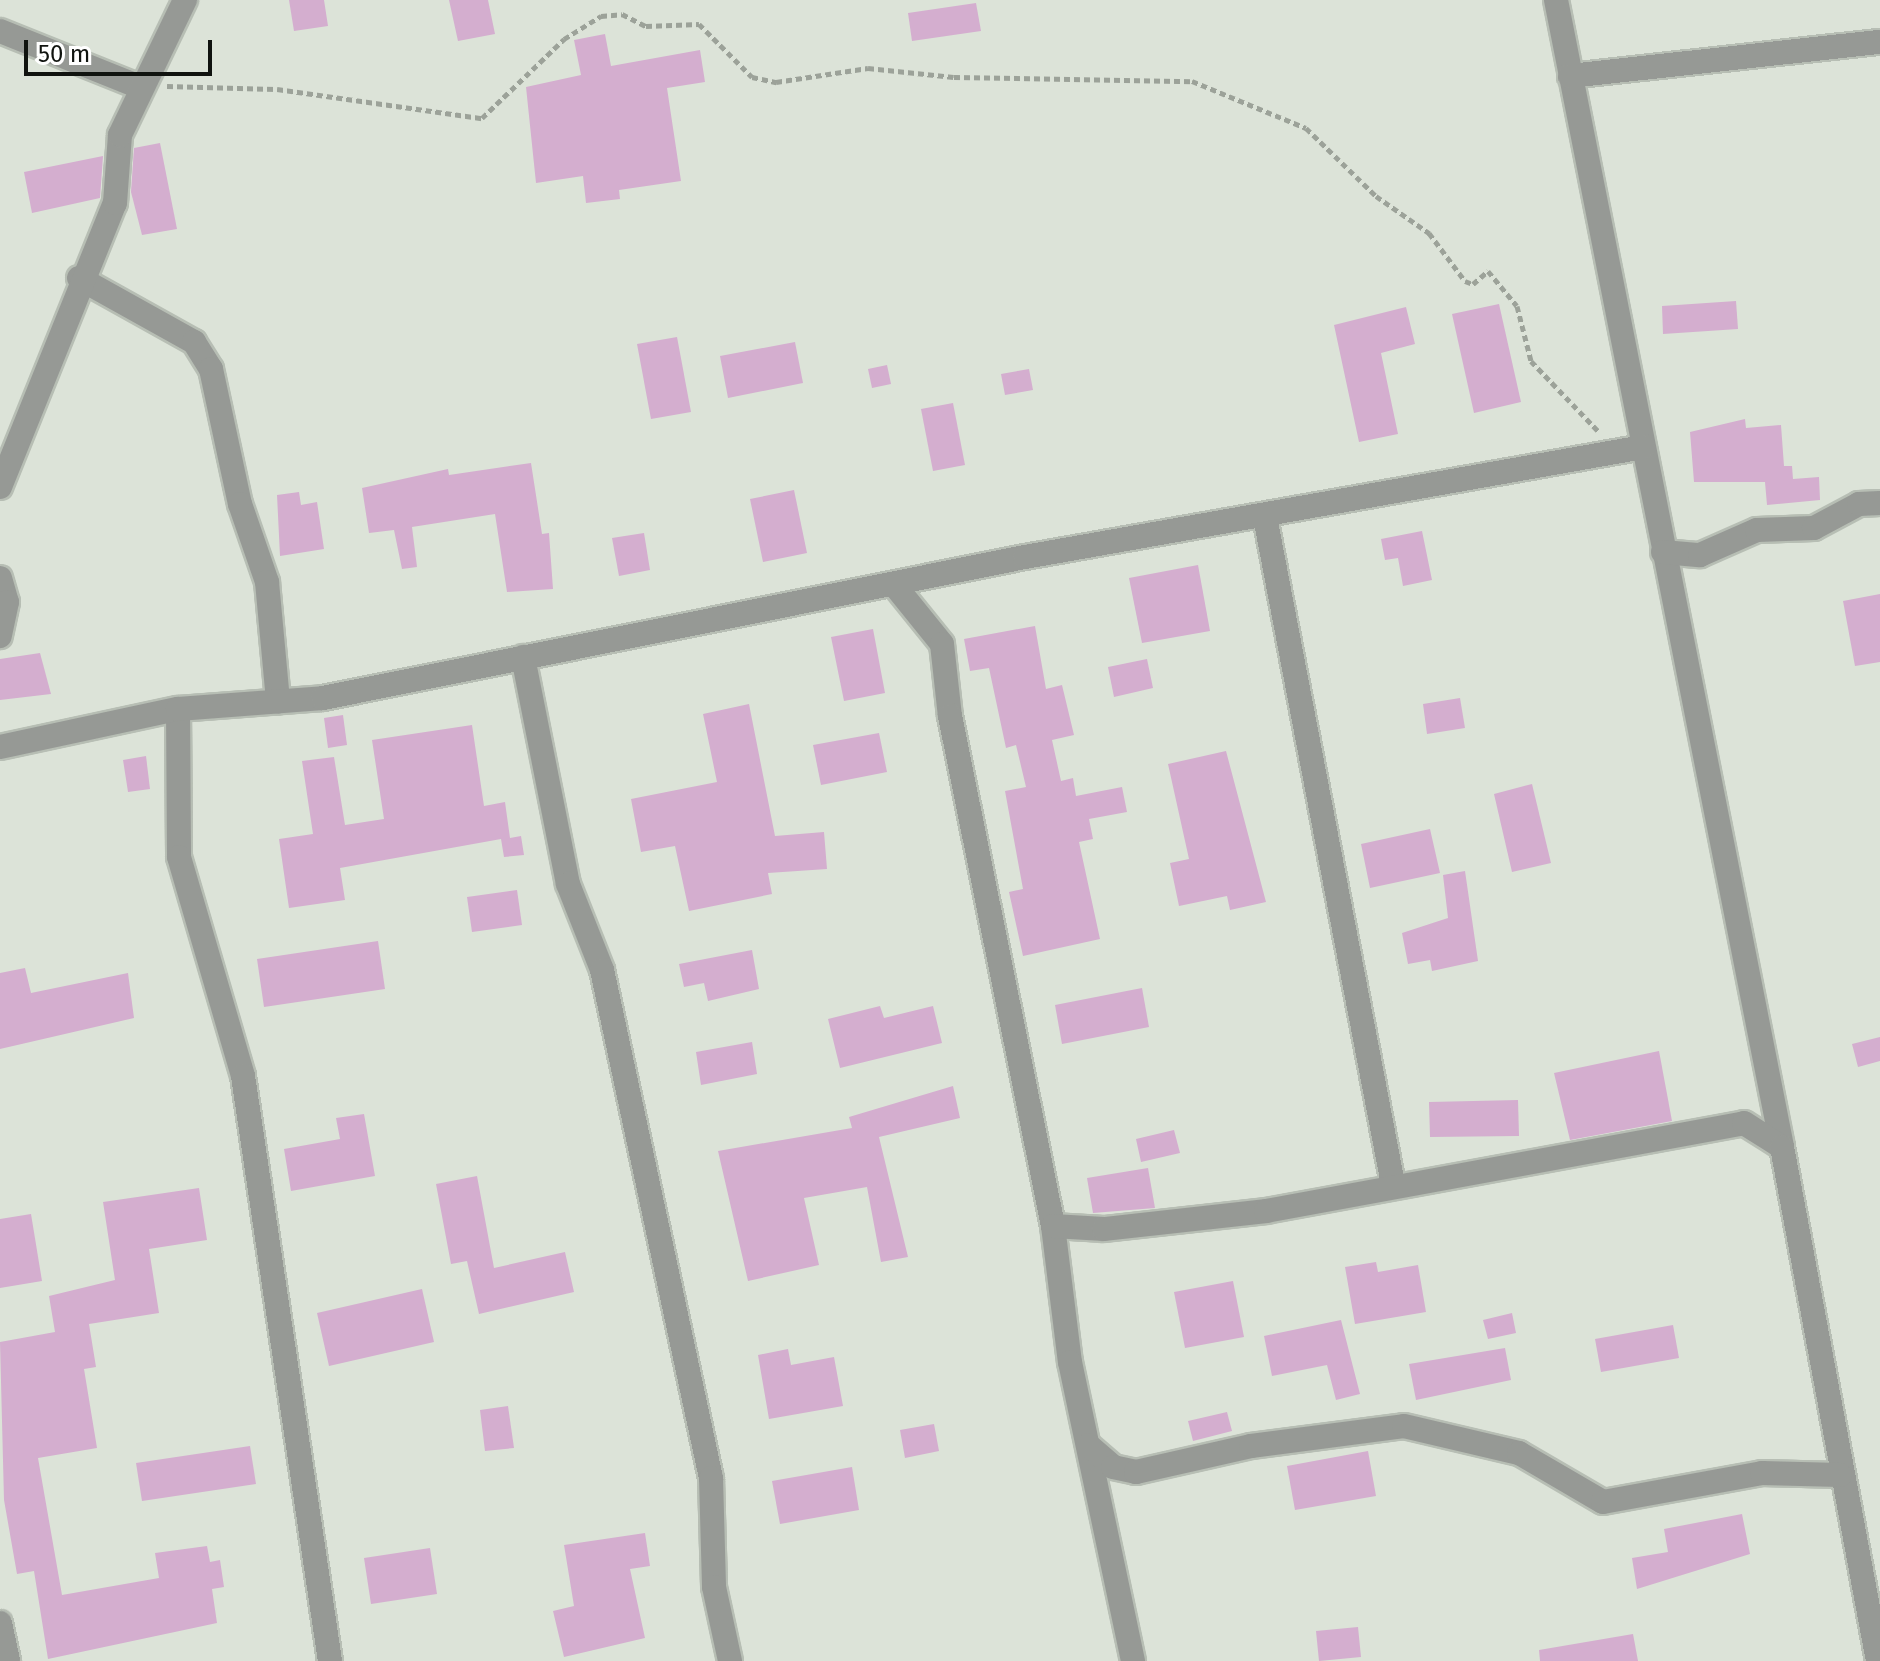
<!DOCTYPE html>
<html>
<head>
<meta charset="utf-8">
<style>
	body { margin:0 }
	#map { position:relative; width:1880px; height:1661px; overflow:hidden; background:#dce3d8; font-family:"Fira Sans",sans-serif }
	div>[style] { position:absolute }
	[style*='--x'] { left:calc(var(--x)*1px); top:calc(var(--y)*1px); width:calc(var(--w)*1px); rotate:calc(var(--a)*1deg) }
	.building>* { inset:0; background:#d4aecf }
	.path>* { height:5px; margin-top:-2.5px; transform-origin:0; background:repeating-linear-gradient(90deg,#9ca299 0 6px,transparent 0 10px) }
	.roads { filter:drop-shadow(2px 0 #b7beb4) drop-shadow(-2px 0 #b7beb4) drop-shadow(0 2px #b7beb4) drop-shadow(0 -2px #b7beb4) }
	.street>* { height:24px; margin:-12px; padding:0 12px; transform-origin:12px; border-radius:12px; background:#969995 }
	span { translate:-50% -50%; white-space:nowrap; text-align:center; line-height:1.15; -webkit-text-stroke:6px #fff; paint-order:stroke }
	.scale { position:absolute; left:24px; top:40px; width:188px; height:36px; box-sizing:border-box; border:4px solid #10130f; border-top:0; padding-left:10px; font-size:24px; line-height:28px; white-space:nowrap; color:#10130f; -webkit-text-stroke:6px #fff; paint-order:stroke }
</style>
</head>
<body>
<div id="map">
	<div class="building">
		<div style="clip-path:polygon(289px 0,324px 0,328px 26px,294px 31px)"></div>
		<div style="clip-path:polygon(449px 0,488px 0,495px 34px,458px 41px)"></div>
		<div style="clip-path:polygon(976px 3px,981px 31px,912px 41px,908px 13px)"></div>
		<div style="clip-path:polygon(605px 34px,611px 66px,700px 50px,705px 82px,667px 88px,681px 181px,619px 190px,620px 199px,586px 203px,583px 176px,536px 183px,526px 87px,581px 75px,574px 40px)"></div>
		<div style="clip-path:polygon(160px 143px,177px 229px,142px 235px,131px 192px,134px 148px)"></div>
		<div style="clip-path:polygon(103px 156px,100px 198px,32px 213px,24px 172px)"></div>
		<div style="clip-path:polygon(1736px 301px,1738px 329px,1663px 334px,1662px 306px)"></div>
		<div style="clip-path:polygon(1499px 304px,1521px 402px,1474px 413px,1452px 314px)"></div>
		<div style="clip-path:polygon(1406px 307px,1415px 344px,1381px 353px,1398px 434px,1359px 442px,1334px 325px)"></div>
		<div style="clip-path:polygon(677px 337px,691px 412px,651px 419px,637px 344px)"></div>
		<div style="clip-path:polygon(795px 342px,803px 383px,728px 398px,720px 356px)"></div>
		<div style="clip-path:polygon(887px 365px,891px 384px,872px 388px,868px 369px)"></div>
		<div style="clip-path:polygon(1029px 369px,1033px 390px,1005px 395px,1001px 374px)"></div>
		<div style="clip-path:polygon(953px 403px,965px 465px,933px 471px,921px 409px)"></div>
		<div style="clip-path:polygon(1745px 419px,1746px 428px,1781px 425px,1784px 466px,1792px 466px,1793px 479px,1819px 477px,1820px 500px,1767px 505px,1765px 482px,1694px 482px,1690px 432px)"></div>
		<div style="clip-path:polygon(531px 463px,542px 534px,549px 533px,553px 589px,507px 592px,495px 514px,412px 527px,417px 567px,402px 569px,394px 530px,369px 533px,362px 488px,448px 469px,449px 475px)"></div>
		<div style="clip-path:polygon(794px 490px,807px 553px,763px 562px,750px 499px)"></div>
		<div style="clip-path:polygon(299px 492px,301px 505px,317px 502px,324px 549px,280px 556px,277px 495px)"></div>
		<div style="clip-path:polygon(1422px 531px,1432px 580px,1403px 586px,1398px 558px,1385px 560px,1381px 539px)"></div>
		<div style="clip-path:polygon(644px 533px,650px 570px,619px 576px,612px 538px)"></div>
		<div style="clip-path:polygon(1198px 565px,1210px 631px,1142px 643px,1129px 578px)"></div>
		<div style="clip-path:polygon(1880px 594px,1880px 662px,1855px 666px,1843px 601px)"></div>
		<div style="clip-path:polygon(1035px 626px,1046px 689px,1062px 685px,1074px 735px,1052px 740px,1061px 781px,1073px 778px,1076px 796px,1122px 787px,1127px 812px,1089px 819px,1093px 839px,1079px 842px,1100px 939px,1023px 956px,1009px 892px,1023px 889px,1005px 791px,1026px 787px,1016px 745px,1006px 748px,989px 668px,970px 671px,964px 639px)"></div>
		<div style="clip-path:polygon(873px 629px,885px 693px,844px 701px,831px 637px)"></div>
		<div style="clip-path:polygon(40px 653px,51px 694px,0 700px,0 659px)"></div>
		<div style="clip-path:polygon(1147px 659px,1153px 688px,1114px 697px,1108px 667px)"></div>
		<div style="clip-path:polygon(1460px 698px,1465px 728px,1427px 734px,1423px 704px)"></div>
		<div style="clip-path:polygon(749px 704px,775px 836px,824px 832px,827px 869px,768px 873px,772px 894px,689px 911px,675px 846px,641px 852px,631px 799px,717px 782px,703px 714px)"></div>
		<div style="clip-path:polygon(343px 715px,347px 745px,328px 748px,324px 718px)"></div>
		<div style="clip-path:polygon(472px 725px,484px 806px,505px 802px,510px 838px,521px 836px,524px 855px,504px 857px,501px 839px,340px 868px,345px 900px,289px 908px,279px 839px,313px 834px,302px 761px,334px 757px,345px 825px,384px 819px,372px 740px)"></div>
		<div style="clip-path:polygon(879px 733px,887px 772px,821px 785px,813px 745px)"></div>
		<div style="clip-path:polygon(1226px 751px,1266px 902px,1230px 910px,1227px 896px,1179px 906px,1170px 863px,1189px 859px,1168px 764px)"></div>
		<div style="clip-path:polygon(146px 756px,150px 789px,128px 792px,123px 760px)"></div>
		<div style="clip-path:polygon(1532px 784px,1551px 863px,1512px 872px,1494px 794px)"></div>
		<div style="clip-path:polygon(1430px 829px,1440px 873px,1370px 888px,1361px 844px)"></div>
		<div style="clip-path:polygon(1465px 871px,1478px 961px,1432px 971px,1430px 960px,1408px 964px,1402px 933px,1448px 918px,1443px 875px)"></div>
		<div style="clip-path:polygon(517px 890px,522px 925px,472px 932px,467px 897px)"></div>
		<div style="clip-path:polygon(378px 941px,385px 989px,264px 1007px,257px 959px)"></div>
		<div style="clip-path:polygon(752px 950px,759px 989px,708px 1001px,704px 983px,684px 987px,679px 964px)"></div>
		<div style="clip-path:polygon(25px 968px,31px 993px,128px 973px,134px 1018px,0 1049px,0 973px)"></div>
		<div style="clip-path:polygon(1142px 988px,1149px 1027px,1062px 1044px,1055px 1005px)"></div>
		<div style="clip-path:polygon(880px 1006px,884px 1018px,933px 1006px,942px 1043px,840px 1068px,828px 1019px)"></div>
		<div style="clip-path:polygon(1880px 1037px,1880px 1061px,1858px 1067px,1852px 1044px)"></div>
		<div style="clip-path:polygon(752px 1042px,757px 1074px,701px 1085px,696px 1052px)"></div>
		<div style="clip-path:polygon(1659px 1051px,1672px 1121px,1570px 1140px,1554px 1073px)"></div>
		<div style="clip-path:polygon(953px 1086px,960px 1118px,879px 1137px,908px 1257px,881px 1262px,867px 1187px,804px 1198px,819px 1265px,748px 1281px,718px 1151px,852px 1128px,849px 1117px)"></div>
		<div style="clip-path:polygon(1518px 1100px,1519px 1136px,1430px 1137px,1429px 1102px)"></div>
		<div style="clip-path:polygon(364px 1114px,375px 1176px,291px 1191px,284px 1149px,340px 1139px,336px 1118px)"></div>
		<div style="clip-path:polygon(1174px 1130px,1180px 1153px,1141px 1162px,1136px 1139px)"></div>
		<div style="clip-path:polygon(1148px 1168px,1155px 1208px,1093px 1213px,1087px 1178px)"></div>
		<div style="clip-path:polygon(477px 1176px,494px 1268px,565px 1252px,574px 1292px,479px 1314px,467px 1261px,451px 1264px,436px 1184px)"></div>
		<div style="clip-path:polygon(199px 1188px,207px 1240px,149px 1249px,159px 1313px,89px 1324px,96px 1367px,84px 1369px,97px 1448px,38px 1458px,62px 1595px,159px 1578px,155px 1553px,207px 1546px,210px 1562px,220px 1560px,224px 1587px,212px 1589px,217px 1623px,48px 1659px,34px 1571px,17px 1574px,4px 1500px,0 1342px,55px 1332px,49px 1296px,115px 1280px,103px 1202px)"></div>
		<div style="clip-path:polygon(31px 1214px,42px 1281px,0 1288px,0 1219px)"></div>
		<div style="clip-path:polygon(1376px 1262px,1378px 1272px,1418px 1265px,1426px 1312px,1355px 1324px,1345px 1267px)"></div>
		<div style="clip-path:polygon(1233px 1281px,1244px 1337px,1185px 1348px,1174px 1292px)"></div>
		<div style="clip-path:polygon(422px 1289px,434px 1342px,329px 1366px,317px 1313px)"></div>
		<div style="clip-path:polygon(1512px 1313px,1516px 1333px,1488px 1339px,1483px 1320px)"></div>
		<div style="clip-path:polygon(1341px 1320px,1360px 1394px,1336px 1400px,1327px 1365px,1272px 1376px,1264px 1336px)"></div>
		<div style="clip-path:polygon(1673px 1325px,1679px 1358px,1601px 1372px,1595px 1339px)"></div>
		<div style="clip-path:polygon(1505px 1348px,1511px 1380px,1416px 1400px,1409px 1364px)"></div>
		<div style="clip-path:polygon(788px 1349px,791px 1365px,834px 1357px,843px 1406px,769px 1419px,758px 1355px)"></div>
		<div style="clip-path:polygon(508px 1406px,514px 1448px,485px 1451px,480px 1410px)"></div>
		<div style="clip-path:polygon(1227px 1412px,1232px 1431px,1193px 1441px,1188px 1421px)"></div>
		<div style="clip-path:polygon(934px 1424px,939px 1451px,905px 1458px,900px 1430px)"></div>
		<div style="clip-path:polygon(250px 1446px,256px 1484px,142px 1501px,136px 1463px)"></div>
		<div style="clip-path:polygon(1368px 1451px,1376px 1496px,1295px 1510px,1287px 1466px)"></div>
		<div style="clip-path:polygon(852px 1467px,859px 1510px,780px 1524px,772px 1481px)"></div>
		<div style="clip-path:polygon(1742px 1514px,1750px 1554px,1637px 1589px,1632px 1558px,1668px 1552px,1664px 1529px)"></div>
		<div style="clip-path:polygon(645px 1533px,650px 1566px,630px 1569px,645px 1638px,564px 1657px,553px 1611px,574px 1606px,564px 1545px)"></div>
		<div style="clip-path:polygon(430px 1548px,437px 1594px,371px 1604px,364px 1558px)"></div>
		<div style="clip-path:polygon(1358px 1627px,1361px 1657px,1319px 1661px,1316px 1631px)"></div>
		<div style="clip-path:polygon(1633px 1634px,1638px 1661px,1540px 1661px,1539px 1650px)"></div>
	</div>
	<div class="path">
		<div style="--x:167;--y:86;--w:110;--a:1.6"></div>
		<div style="--x:277;--y:89;--w:207;--a:8.1"></div>
		<div style="--x:482;--y:118;--w:114;--a:-43.9"></div>
		<div style="--x:564;--y:39;--w:44;--a:-31.9"></div>
		<div style="--x:601;--y:16;--w:21;--a:-5"></div>
		<div style="--x:622;--y:14;--w:27;--a:27"></div>
		<div style="--x:646;--y:26;--w:53;--a:-2.2"></div>
		<div style="--x:699;--y:24;--w:75;--a:45"></div>
		<div style="--x:752;--y:77;--w:25;--a:12"></div>
		<div style="--x:776;--y:82;--w:93;--a:-8.7"></div>
		<div style="--x:868;--y:68;--w:86;--a:6"></div>
		<div style="--x:954;--y:77;--w:238;--a:1"></div>
		<div style="--x:1192;--y:81;--w:123;--a:22.4"></div>
		<div style="--x:1306;--y:128;--w:98;--a:44.2"></div>
		<div style="--x:1376;--y:196;--w:65;--a:34.9"></div>
		<div style="--x:1429;--y:233;--w:60;--a:53.1"></div>
		<div style="--x:1465;--y:281;--w:9;--a:21"></div>
		<div style="--x:1473;--y:284;--w:20;--a:-41"></div>
		<div style="--x:1488;--y:271;--w:45;--a:50.4"></div>
		<div style="--x:1517;--y:306;--w:57;--a:75.7"></div>
		<div style="--x:1531;--y:361;--w:98;--a:46.2"></div>
	</div>
	<div class="roads">
		<div class="street">
			<div style="--x:1556;--y:0;--w:1169;--a:78.85"></div>
			<div style="--x:0;--y:31;--w:151;--a:21.8"></div>
			<div style="--x:1570;--y:76;--w:312;--a:-6.3"></div>
			<div style="--x:79;--y:278;--w:132;--a:29.1"></div>
			<div style="--x:194;--y:342;--w:32;--a:58"></div>
			<div style="--x:211;--y:369;--w:138;--a:77.9"></div>
			<div style="--x:240;--y:504;--w:83;--a:70.9"></div>
			<div style="--x:267;--y:582;--w:120;--a:84.7"></div>
			<div style="--x:0;--y:487;--w:306;--a:-68"></div>
			<div style="--x:115;--y:203;--w:68;--a:-85.8"></div>
			<div style="--x:120;--y:135;--w:150;--a:-64.3"></div>
			<div style="--x:1265;--y:517;--w:679;--a:79.14"></div>
			<div style="--x:1663;--y:552;--w:37;--a:5"></div>
			<div style="--x:1700;--y:555;--w:62;--a:-23.7"></div>
			<div style="--x:1757;--y:530;--w:57;--a:-2"></div>
			<div style="--x:1814;--y:528;--w:51;--a:-28.1"></div>
			<div style="--x:1859;--y:504;--w:21;--a:-3"></div>
			<div style="--x:0;--y:578;--w:25;--a:74"></div>
			<div style="--x:7;--y:602;--w:35;--a:102"></div>
			<div style="--x:896;--y:587;--w:73;--a:51.1"></div>
			<div style="--x:942;--y:644;--w:72;--a:83.7"></div>
			<div style="--x:950;--y:716;--w:520;--a:78.58"></div>
			<div style="--x:1053;--y:1226;--w:137;--a:82.9"></div>
			<div style="--x:1070;--y:1362;--w:306;--a:78.1"></div>
			<div style="--x:523;--y:657;--w:231;--a:78.8"></div>
			<div style="--x:568;--y:884;--w:92;--a:68.4"></div>
			<div style="--x:602;--y:970;--w:520;--a:77.89"></div>
			<div style="--x:711;--y:1478;--w:109;--a:88.4"></div>
			<div style="--x:714;--y:1587;--w:76;--a:77.8"></div>
			<div style="--x:178;--y:709;--w:148;--a:89.6"></div>
			<div style="--x:179;--y:857;--w:228;--a:73.7"></div>
			<div style="--x:243;--y:1076;--w:591;--a:81.54"></div>
			<div style="--x:0;--y:747;--w:182;--a:-12.1"></div>
			<div style="--x:178;--y:709;--w:145;--a:-4.3"></div>
			<div style="--x:323;--y:698;--w:716;--a:-11.36"></div>
			<div style="--x:1025;--y:557;--w:628;--a:-10.09"></div>
			<div style="--x:1053;--y:1226;--w:51;--a:3.4"></div>
			<div style="--x:1104;--y:1229;--w:163;--a:-6.3"></div>
			<div style="--x:1266;--y:1211;--w:486;--a:-10.4"></div>
			<div style="--x:1744;--y:1123;--w:45;--a:32.3"></div>
			<div style="--x:1782;--y:1147;--w:523;--a:79.42"></div>
			<div style="--x:1088;--y:1445;--w:33;--a:41"></div>
			<div style="--x:1113;--y:1467;--w:24;--a:12"></div>
			<div style="--x:1136;--y:1472;--w:118;--a:-12.7"></div>
			<div style="--x:1251;--y:1446;--w:154;--a:-7.4"></div>
			<div style="--x:1404;--y:1426;--w:118;--a:13.2"></div>
			<div style="--x:1519;--y:1453;--w:97;--a:30.3"></div>
			<div style="--x:1603;--y:1502;--w:162;--a:-10.3"></div>
			<div style="--x:1762;--y:1473;--w:78;--a:1.5"></div>
			<div style="--x:0;--y:1623;--w:39;--a:78"></div>
		</div>
	</div>
	<div class="scale">50 m</div>
</div>
</body>
</html>
